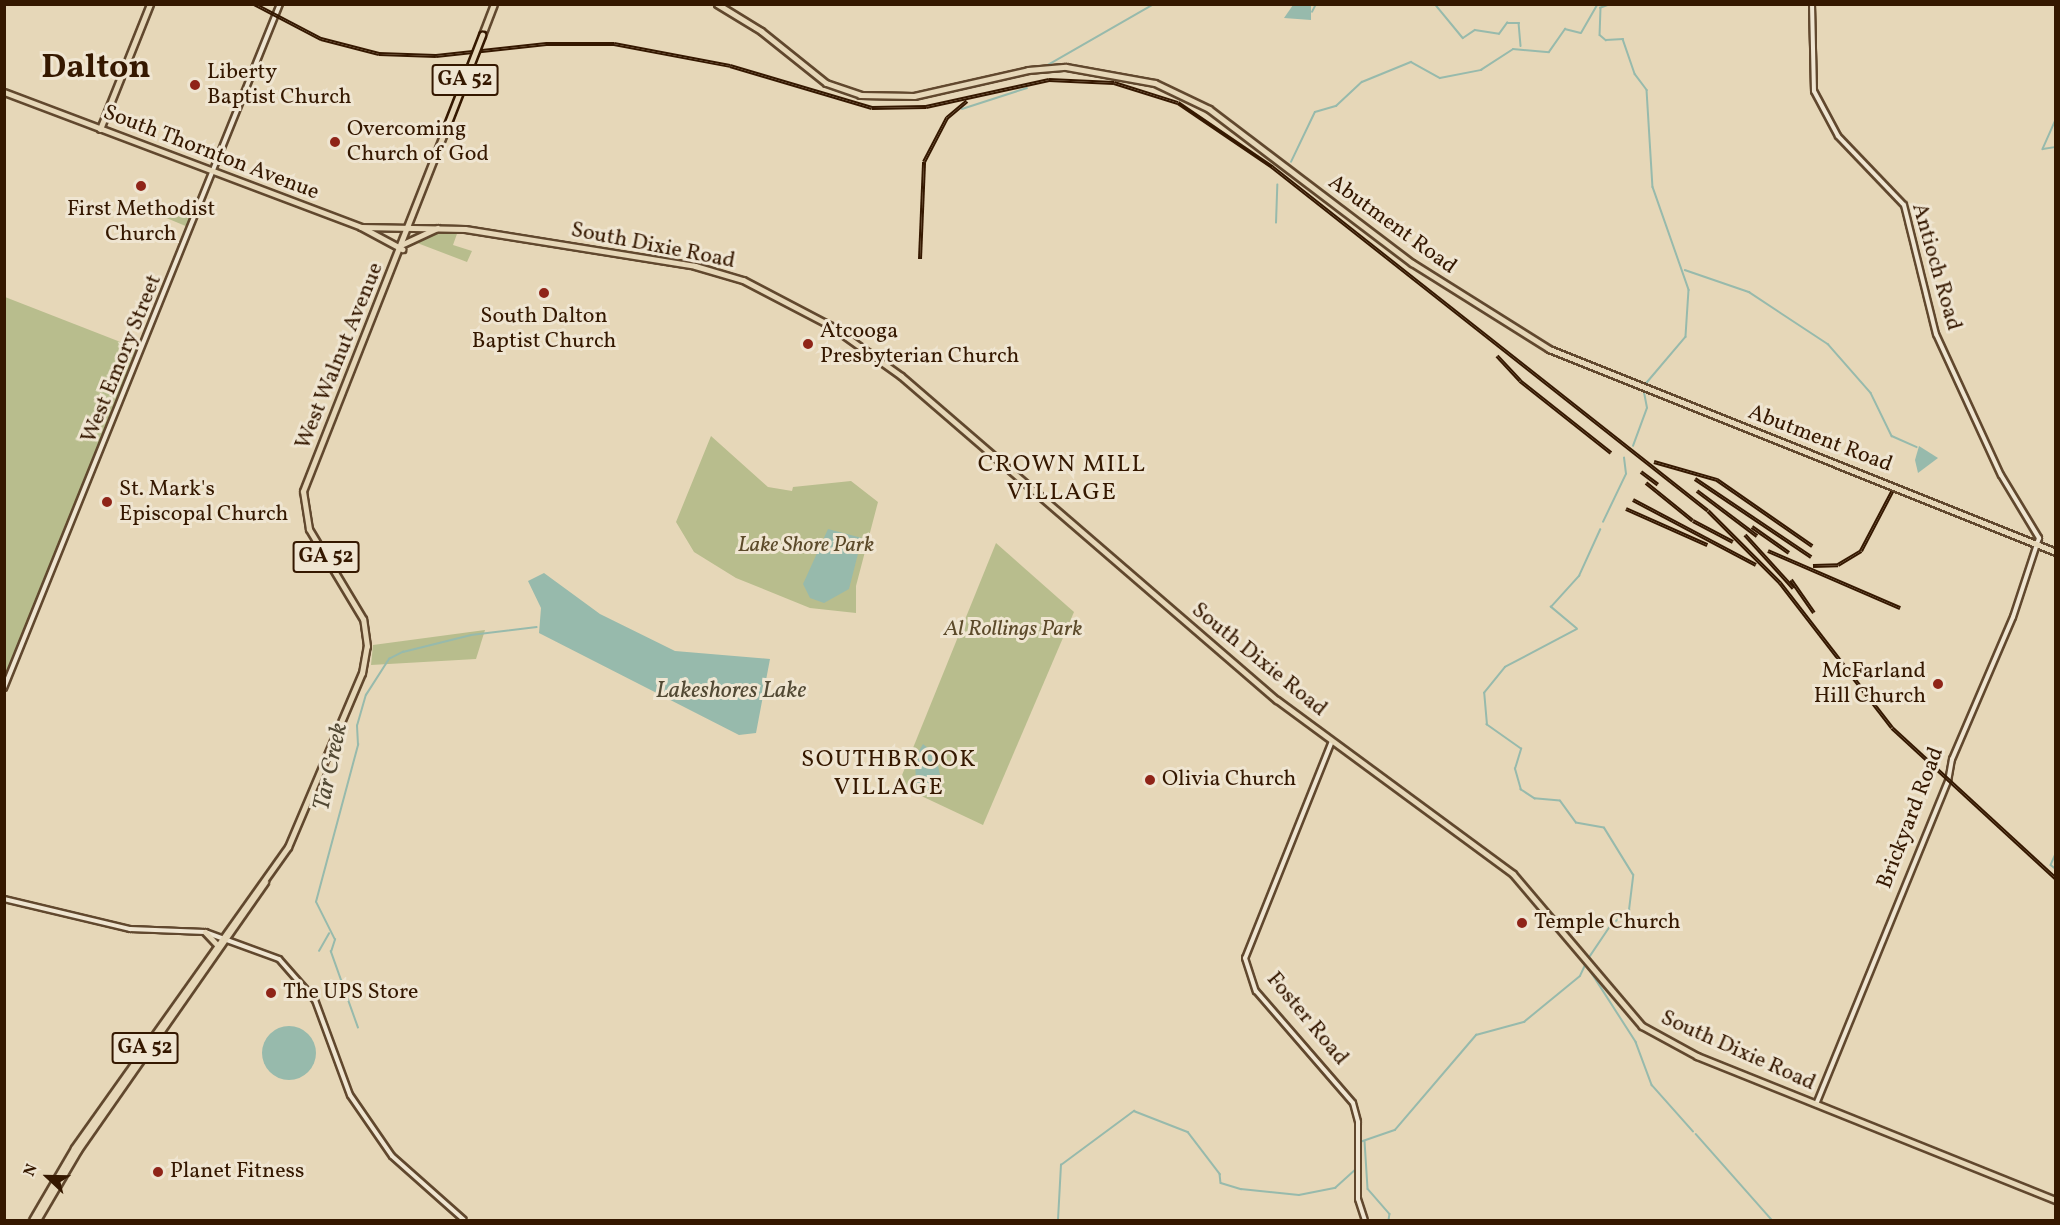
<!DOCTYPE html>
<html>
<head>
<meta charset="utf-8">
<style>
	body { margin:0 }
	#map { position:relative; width:2060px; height:1225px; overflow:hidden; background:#e6d7b8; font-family:Vollkorn,serif }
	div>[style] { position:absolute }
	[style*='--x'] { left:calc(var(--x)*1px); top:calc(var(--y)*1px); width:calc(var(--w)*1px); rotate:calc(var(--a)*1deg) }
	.green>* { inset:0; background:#b8bd8d }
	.water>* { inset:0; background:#97baac }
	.round { border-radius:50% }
	.stream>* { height:1.5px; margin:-0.75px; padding:0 0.75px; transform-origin:0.75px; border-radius:0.75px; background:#97baac }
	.roads { filter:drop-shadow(2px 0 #61482e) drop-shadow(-2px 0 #61482e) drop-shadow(0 2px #61482e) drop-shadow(0 -2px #61482e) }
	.minor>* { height:4px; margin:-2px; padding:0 2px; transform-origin:2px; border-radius:2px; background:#efe5d1 }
	.major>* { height:5px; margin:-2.5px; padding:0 2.5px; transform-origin:2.5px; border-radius:2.5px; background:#e6d7b8 }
	.rail>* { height:4px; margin-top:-2px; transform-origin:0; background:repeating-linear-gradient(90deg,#efe5d1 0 4.5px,#351800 0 9px); box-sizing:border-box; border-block:2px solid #351800 }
	.bridges { filter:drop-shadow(2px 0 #351800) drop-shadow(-2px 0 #351800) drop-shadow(0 2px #351800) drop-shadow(0 -2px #351800) }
	.major-bridge>* { height:5px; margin:-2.5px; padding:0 2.5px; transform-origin:2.5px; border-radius:2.5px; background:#e6d7b8 }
	.dots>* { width:16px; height:16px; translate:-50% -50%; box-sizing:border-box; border:3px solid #efe5d1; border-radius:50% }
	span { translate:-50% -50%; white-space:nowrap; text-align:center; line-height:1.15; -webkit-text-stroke:6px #efe5d1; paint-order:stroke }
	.shield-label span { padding:2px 4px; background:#efe5d1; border:2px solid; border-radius:4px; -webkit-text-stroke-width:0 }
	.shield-label { font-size:21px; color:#351800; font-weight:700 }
	.poi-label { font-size:22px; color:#351800 }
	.left { translate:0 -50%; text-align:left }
	.right { translate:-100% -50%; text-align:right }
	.street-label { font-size:22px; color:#351800 }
	.park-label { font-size:22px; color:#5c4a2a; font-style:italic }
	.neighbourhood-label { font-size:24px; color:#351800; letter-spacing:1.5px }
	.water-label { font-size:24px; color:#524934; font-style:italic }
	.town-label { font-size:34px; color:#351800; font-weight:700 }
	.frame { position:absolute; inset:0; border:6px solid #351800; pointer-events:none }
	.north { position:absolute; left:18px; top:1147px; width:60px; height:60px; -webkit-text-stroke:4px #efe5d1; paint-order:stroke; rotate:292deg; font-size:16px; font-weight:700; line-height:24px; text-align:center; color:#351800 }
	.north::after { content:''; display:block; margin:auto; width:21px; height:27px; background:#351800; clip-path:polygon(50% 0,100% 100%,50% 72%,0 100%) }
</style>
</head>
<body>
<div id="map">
	<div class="green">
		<div style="clip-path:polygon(169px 204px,193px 213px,188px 227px,164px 217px)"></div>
		<div style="clip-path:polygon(437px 231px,458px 231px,453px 245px,472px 251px,467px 262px,412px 241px)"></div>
		<div style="clip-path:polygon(5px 297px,141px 350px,5px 687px)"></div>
		<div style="clip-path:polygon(711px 436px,768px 487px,792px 491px,793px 487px,851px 481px,878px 502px,856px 586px,856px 613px,810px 608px,736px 578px,694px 552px,676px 522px)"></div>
		<div style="clip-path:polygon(996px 543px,1074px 612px,983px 825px,898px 785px)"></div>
		<div style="clip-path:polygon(485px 630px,476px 659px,371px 665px,373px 645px)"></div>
	</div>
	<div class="water">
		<div style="clip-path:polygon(1293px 5px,1311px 6px,1311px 20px,1284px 18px)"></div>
		<div style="clip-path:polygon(1919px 446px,1938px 458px,1918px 473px,1915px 460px)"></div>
		<div style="clip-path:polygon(828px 529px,862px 538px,849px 589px,824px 603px,810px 598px,803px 584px)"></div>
		<div style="clip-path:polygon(544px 573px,600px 614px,675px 651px,770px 659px,756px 733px,739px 735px,539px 633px,541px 608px,528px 581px)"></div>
		<div style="clip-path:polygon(923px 744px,936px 755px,941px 780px,937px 793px,916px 784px,915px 758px)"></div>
		<div class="round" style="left:262px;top:1026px;width:54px;height:54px"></div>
	</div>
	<div class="stream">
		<div style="--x:1435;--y:4;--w:44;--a:50.5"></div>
		<div style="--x:1463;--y:38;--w:14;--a:-34"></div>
		<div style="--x:1475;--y:30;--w:24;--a:9"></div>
		<div style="--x:1499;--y:34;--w:14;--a:-54"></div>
		<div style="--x:1507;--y:23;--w:12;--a:0"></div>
		<div style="--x:1519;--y:23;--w:23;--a:85"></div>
		<div style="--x:1612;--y:4;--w:12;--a:160"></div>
		<div style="--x:1601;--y:8;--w:27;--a:92"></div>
		<div style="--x:1600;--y:35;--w:8;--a:40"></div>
		<div style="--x:1606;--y:40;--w:17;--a:-3"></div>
		<div style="--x:1623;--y:39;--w:37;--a:71"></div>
		<div style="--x:1635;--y:74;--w:20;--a:53"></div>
		<div style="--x:1647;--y:90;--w:97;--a:86.5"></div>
		<div style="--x:1653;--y:187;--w:109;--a:70.7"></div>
		<div style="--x:1689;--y:290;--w:47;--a:93.7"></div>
		<div style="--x:1686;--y:337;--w:60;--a:130.3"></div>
		<div style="--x:1312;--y:12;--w:9;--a:-63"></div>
		<div style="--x:1048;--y:65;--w:122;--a:-29.9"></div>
		<div style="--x:962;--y:109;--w:68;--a:-17.9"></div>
		<div style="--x:2056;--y:120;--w:32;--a:114"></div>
		<div style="--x:2043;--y:149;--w:13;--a:-9"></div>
		<div style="--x:1291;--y:162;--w:55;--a:-64.4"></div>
		<div style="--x:1315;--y:112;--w:22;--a:-16"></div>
		<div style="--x:1336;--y:106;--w:35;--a:-43"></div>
		<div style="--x:1362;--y:82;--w:53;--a:-22.2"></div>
		<div style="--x:1411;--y:62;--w:33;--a:29"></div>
		<div style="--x:1440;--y:78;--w:42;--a:-11"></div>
		<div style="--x:1481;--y:70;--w:38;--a:-33"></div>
		<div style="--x:1513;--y:49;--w:36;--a:5"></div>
		<div style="--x:1549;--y:52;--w:28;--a:-55"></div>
		<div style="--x:1565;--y:29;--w:16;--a:14"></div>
		<div style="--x:1581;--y:33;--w:34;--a:-60"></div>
		<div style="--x:1276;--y:223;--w:38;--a:-88"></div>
		<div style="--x:1685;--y:270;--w:68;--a:19"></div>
		<div style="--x:1749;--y:292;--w:95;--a:33.4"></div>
		<div style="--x:1828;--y:344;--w:65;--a:48.7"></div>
		<div style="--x:1871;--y:393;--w:48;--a:64"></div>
		<div style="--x:1892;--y:436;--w:27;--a:24"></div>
		<div style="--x:1633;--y:446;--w:40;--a:-69.8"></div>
		<div style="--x:1647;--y:408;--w:16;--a:-101"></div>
		<div style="--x:1603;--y:522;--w:53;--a:-64.4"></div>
		<div style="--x:1626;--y:474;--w:16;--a:-97"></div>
		<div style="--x:2056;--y:854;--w:12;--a:114"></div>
		<div style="--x:2051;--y:865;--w:6;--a:39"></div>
		<div style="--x:319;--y:951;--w:20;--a:-60"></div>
		<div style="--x:1588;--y:959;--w:40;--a:-56"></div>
		<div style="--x:1610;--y:926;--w:25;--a:-40"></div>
		<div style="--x:1629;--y:910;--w:35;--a:-83"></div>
		<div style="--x:1633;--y:875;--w:55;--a:-121.7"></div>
		<div style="--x:1604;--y:828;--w:28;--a:-170"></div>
		<div style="--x:1576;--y:823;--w:27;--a:-126"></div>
		<div style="--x:1560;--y:801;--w:25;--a:-175"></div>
		<div style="--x:1535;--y:799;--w:17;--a:-147"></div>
		<div style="--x:1521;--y:790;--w:22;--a:-106"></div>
		<div style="--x:1515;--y:769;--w:21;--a:-73"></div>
		<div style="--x:1521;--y:749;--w:42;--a:-144.8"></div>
		<div style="--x:1487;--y:725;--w:32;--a:-95"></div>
		<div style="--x:1484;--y:693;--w:33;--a:-51"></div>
		<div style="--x:1505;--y:667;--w:81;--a:-27.8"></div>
		<div style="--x:1577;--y:629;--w:34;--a:-140"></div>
		<div style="--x:1551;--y:607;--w:42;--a:-47.9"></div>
		<div style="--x:1579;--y:576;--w:51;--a:-65.5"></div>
		<div style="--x:1586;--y:964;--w:93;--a:57.3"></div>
		<div style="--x:1636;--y:1042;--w:46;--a:69.6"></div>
		<div style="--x:1652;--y:1085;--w:62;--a:48.3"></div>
		<div style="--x:358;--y:1028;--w:81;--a:-109.6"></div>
		<div style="--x:331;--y:952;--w:13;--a:-72"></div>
		<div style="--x:335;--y:940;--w:42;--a:-116.6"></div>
		<div style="--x:316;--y:902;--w:163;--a:-75"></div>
		<div style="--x:358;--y:745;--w:19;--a:-93"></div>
		<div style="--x:357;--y:726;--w:32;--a:-74"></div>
		<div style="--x:366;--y:695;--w:43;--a:-57.4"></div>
		<div style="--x:389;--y:659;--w:16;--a:-27"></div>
		<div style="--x:403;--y:652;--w:70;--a:-14"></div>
		<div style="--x:471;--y:635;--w:66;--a:-6.9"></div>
		<div style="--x:1696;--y:1134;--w:115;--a:48.5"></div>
		<div style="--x:1365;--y:1141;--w:48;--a:86.4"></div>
		<div style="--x:1368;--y:1189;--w:33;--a:49"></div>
		<div style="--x:1390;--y:1214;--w:6;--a:99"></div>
		<div style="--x:1360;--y:1142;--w:37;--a:-19"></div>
		<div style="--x:1395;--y:1130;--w:125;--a:-49.5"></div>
		<div style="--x:1476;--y:1035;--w:50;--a:-15.2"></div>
		<div style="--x:1524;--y:1022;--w:72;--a:-39.4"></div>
		<div style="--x:1580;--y:976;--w:14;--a:-65"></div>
		<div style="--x:1058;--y:1220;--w:55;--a:-86.9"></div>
		<div style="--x:1061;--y:1165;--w:91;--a:-36.5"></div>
		<div style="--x:1134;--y:1111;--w:58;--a:21.3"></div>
		<div style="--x:1188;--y:1132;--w:53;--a:52.7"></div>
		<div style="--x:1220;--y:1174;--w:9;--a:84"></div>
		<div style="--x:1221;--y:1183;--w:21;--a:17"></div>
		<div style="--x:1241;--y:1189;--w:58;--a:5.9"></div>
		<div style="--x:1299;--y:1195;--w:37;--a:-11"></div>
		<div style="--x:1335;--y:1188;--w:27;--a:-42"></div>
		<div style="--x:1355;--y:1170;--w:27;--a:-88"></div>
	</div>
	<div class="roads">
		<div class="minor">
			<div style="--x:1812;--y:4;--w:87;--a:88.7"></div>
			<div style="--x:1814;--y:91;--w:51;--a:61.9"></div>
			<div style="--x:1838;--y:136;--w:95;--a:46.3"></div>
			<div style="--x:1904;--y:205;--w:133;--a:76.1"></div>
			<div style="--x:1936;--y:334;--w:155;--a:65.3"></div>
			<div style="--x:2001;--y:475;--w:74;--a:58.9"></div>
			<div style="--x:2039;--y:538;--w:83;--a:108.2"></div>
			<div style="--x:2013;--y:617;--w:155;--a:113.2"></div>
			<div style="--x:1952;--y:759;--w:22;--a:100"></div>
			<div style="--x:1948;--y:781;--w:349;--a:112.2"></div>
			<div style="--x:4;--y:688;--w:738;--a:-68.03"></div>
			<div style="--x:1332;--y:741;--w:234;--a:111.8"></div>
			<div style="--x:1245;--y:958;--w:35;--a:72"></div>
			<div style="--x:1256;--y:991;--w:148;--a:49.1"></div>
			<div style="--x:1353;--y:1103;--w:20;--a:75"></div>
			<div style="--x:1358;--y:1122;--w:77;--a:90"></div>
			<div style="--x:1358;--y:1199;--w:22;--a:72"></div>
			<div style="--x:4;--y:899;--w:130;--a:13.4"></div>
			<div style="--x:130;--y:929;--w:75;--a:2.3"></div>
			<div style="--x:205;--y:932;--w:79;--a:20"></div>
			<div style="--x:279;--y:959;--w:55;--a:48.7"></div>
			<div style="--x:315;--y:1000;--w:101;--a:69.8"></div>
			<div style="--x:350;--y:1095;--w:74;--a:55.5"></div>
			<div style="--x:392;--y:1156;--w:96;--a:41.6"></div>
		</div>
		<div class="major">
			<div style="--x:717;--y:4;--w:52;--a:31.5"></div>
			<div style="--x:761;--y:31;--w:83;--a:38.7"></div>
			<div style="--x:826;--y:83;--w:36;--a:19"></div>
			<div style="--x:860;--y:95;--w:54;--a:1.1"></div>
			<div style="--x:914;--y:96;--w:117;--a:-12.8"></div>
			<div style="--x:1028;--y:70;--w:38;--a:-5"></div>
			<div style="--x:1066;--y:67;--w:90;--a:10.2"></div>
			<div style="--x:1155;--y:83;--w:60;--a:25.7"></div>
			<div style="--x:1209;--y:109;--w:255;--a:37.2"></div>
			<div style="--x:1412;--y:263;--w:162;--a:32.1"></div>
			<div style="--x:1549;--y:349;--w:546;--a:21.82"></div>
			<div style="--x:482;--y:35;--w:33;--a:-69"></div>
			<div style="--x:4;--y:92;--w:382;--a:20.7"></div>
			<div style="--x:361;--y:227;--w:104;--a:1.1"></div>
			<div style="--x:465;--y:229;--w:233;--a:9.1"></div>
			<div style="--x:695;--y:266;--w:50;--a:16.3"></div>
			<div style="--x:743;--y:280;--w:99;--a:27.6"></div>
			<div style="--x:831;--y:326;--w:86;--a:35.5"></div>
			<div style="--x:901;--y:376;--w:496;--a:40.8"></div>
			<div style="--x:1277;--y:700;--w:293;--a:36.4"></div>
			<div style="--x:1513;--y:874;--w:199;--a:49.7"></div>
			<div style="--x:1642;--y:1026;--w:63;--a:28.6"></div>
			<div style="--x:1697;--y:1056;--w:387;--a:21.9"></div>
			<div style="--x:100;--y:129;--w:135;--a:-68.2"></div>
			<div style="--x:361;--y:227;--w:47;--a:28.2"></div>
			<div style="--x:403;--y:244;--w:38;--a:-25"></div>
			<div style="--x:205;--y:932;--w:18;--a:47"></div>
			<div style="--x:32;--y:1220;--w:83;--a:-59.7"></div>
			<div style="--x:74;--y:1148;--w:369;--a:-54.6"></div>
			<div style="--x:288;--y:847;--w:189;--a:-67"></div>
			<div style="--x:362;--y:673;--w:27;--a:-80"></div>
			<div style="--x:367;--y:646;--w:27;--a:-98"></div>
			<div style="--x:363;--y:619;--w:105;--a:-121"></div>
			<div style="--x:309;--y:529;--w:38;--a:-99"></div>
			<div style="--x:303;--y:491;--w:393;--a:-68.5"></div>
			<div style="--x:37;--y:1220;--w:81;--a:-59.6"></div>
			<div style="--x:78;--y:1150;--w:327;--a:-55.1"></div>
		</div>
	</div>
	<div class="rail">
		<div style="--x:254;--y:4;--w:76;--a:27.6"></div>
		<div style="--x:321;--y:39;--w:60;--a:14.5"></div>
		<div style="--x:379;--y:54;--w:57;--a:2"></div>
		<div style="--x:436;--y:56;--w:111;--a:-6.2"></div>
		<div style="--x:546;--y:44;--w:68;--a:0"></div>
		<div style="--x:614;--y:44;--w:118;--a:10.7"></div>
		<div style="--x:730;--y:66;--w:148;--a:16.5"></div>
		<div style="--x:872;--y:108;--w:54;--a:-1.1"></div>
		<div style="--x:926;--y:107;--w:126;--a:-12.4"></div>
		<div style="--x:1049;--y:80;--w:65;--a:2.6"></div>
		<div style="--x:1114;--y:83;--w:67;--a:17.4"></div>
		<div style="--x:1178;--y:103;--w:114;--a:34.2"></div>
		<div style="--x:1272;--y:167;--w:555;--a:38.27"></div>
		<div style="--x:1708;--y:511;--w:102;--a:45"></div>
		<div style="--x:1780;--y:583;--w:183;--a:52.3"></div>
		<div style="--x:1892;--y:728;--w:223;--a:42.6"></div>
		<div style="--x:920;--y:259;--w:97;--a:-87.6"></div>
		<div style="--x:924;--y:162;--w:50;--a:-62.4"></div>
		<div style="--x:947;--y:118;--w:26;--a:-40"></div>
		<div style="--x:1497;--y:356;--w:34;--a:47"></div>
		<div style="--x:1520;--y:381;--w:116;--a:38.4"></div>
		<div style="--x:1654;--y:462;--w:66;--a:15.9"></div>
		<div style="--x:1717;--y:480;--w:116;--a:34.8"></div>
		<div style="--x:1641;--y:472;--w:21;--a:37"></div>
		<div style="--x:1695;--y:479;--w:140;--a:33.9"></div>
		<div style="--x:1646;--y:483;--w:60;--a:39"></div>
		<div style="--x:1693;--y:521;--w:45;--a:27.7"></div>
		<div style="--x:1697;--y:491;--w:75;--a:36.9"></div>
		<div style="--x:1633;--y:500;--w:139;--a:27.9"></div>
		<div style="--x:1626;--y:509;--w:89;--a:24"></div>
		<div style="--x:1752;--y:527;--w:45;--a:35.1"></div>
		<div style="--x:1745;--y:535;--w:72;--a:47.8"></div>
		<div style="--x:1768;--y:551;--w:144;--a:23.4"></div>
		<div style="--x:1813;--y:566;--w:25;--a:-2"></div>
		<div style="--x:1838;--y:565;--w:27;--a:-31"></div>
		<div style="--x:1861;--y:551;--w:67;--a:-62.3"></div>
		<div style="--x:1791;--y:580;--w:40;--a:55.1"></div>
	</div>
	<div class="bridges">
		<div class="major-bridge">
			<div style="--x:447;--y:125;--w:97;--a:-68.7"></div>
		</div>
	</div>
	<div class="dots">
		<div style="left:195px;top:85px;background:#8f2418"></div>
		<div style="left:335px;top:142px;background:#8f2418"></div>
		<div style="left:141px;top:186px;background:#8f2418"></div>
		<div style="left:544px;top:293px;background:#8f2418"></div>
		<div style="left:808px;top:344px;background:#8f2418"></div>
		<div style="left:107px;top:502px;background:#8f2418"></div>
		<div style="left:1938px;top:684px;background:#8f2418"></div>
		<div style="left:1150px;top:780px;background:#8f2418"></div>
		<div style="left:1522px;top:923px;background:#8f2418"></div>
		<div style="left:271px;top:993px;background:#8f2418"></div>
		<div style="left:158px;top:1172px;background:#8f2418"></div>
	</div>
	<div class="shield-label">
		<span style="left:465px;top:80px">GA 52</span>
		<span style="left:326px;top:557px">GA 52</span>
		<span style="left:145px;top:1048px">GA 52</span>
	</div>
	<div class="poi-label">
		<span class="left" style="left:207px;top:85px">Liberty<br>Baptist Church</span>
		<span class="left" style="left:347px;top:142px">Overcoming<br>Church of God</span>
		<span style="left:141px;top:222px">First Methodist<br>Church</span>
		<span style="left:544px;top:329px">South Dalton<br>Baptist Church</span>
		<span class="left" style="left:820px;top:344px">Atcooga<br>Presbyterian Church</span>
		<span class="left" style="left:119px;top:502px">St. Mark's<br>Episcopal Church</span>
		<span class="right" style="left:1926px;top:684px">McFarland<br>Hill Church</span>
		<span class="left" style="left:1162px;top:780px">Olivia Church</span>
		<span class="left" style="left:1534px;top:923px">Temple Church</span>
		<span class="left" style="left:283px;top:993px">The UPS Store</span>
		<span class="left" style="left:170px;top:1172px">Planet Fitness</span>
	</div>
	<div class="street-label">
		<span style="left:211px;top:153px;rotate:21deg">South Thornton Avenue</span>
		<span style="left:1392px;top:225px;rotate:36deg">Abutment Road</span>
		<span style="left:653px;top:246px;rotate:11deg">South Dixie Road</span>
		<span style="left:1936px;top:267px;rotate:74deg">Antioch Road</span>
		<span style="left:340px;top:356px;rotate:-68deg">West Walnut Avenue</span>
		<span style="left:122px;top:359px;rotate:-68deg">West Emory Street</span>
		<span style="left:1820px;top:439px;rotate:21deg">Abutment Road</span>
		<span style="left:1259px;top:660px;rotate:39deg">South Dixie Road</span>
		<span style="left:1911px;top:818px;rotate:-69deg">Brickyard Road</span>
		<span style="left:1307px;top:1019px;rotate:50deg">Foster Road</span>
		<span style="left:1738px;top:1051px;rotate:24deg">South Dixie Road</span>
	</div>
	<div class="park-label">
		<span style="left:806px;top:546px">Lake Shore Park</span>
		<span style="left:1013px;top:630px">Al Rollings Park</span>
	</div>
	<div class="neighbourhood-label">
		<span style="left:1062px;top:480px">CROWN MILL<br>VILLAGE</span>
		<span style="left:889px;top:775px">SOUTHBROOK<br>VILLAGE</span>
	</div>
	<div class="water-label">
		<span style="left:731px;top:692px">Lakeshores Lake</span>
		<span style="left:332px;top:767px;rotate:-78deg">Tar Creek</span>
	</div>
	<div class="town-label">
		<span style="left:96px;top:69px">Dalton</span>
	</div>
	<div class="frame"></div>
	<div class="north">N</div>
</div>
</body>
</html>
